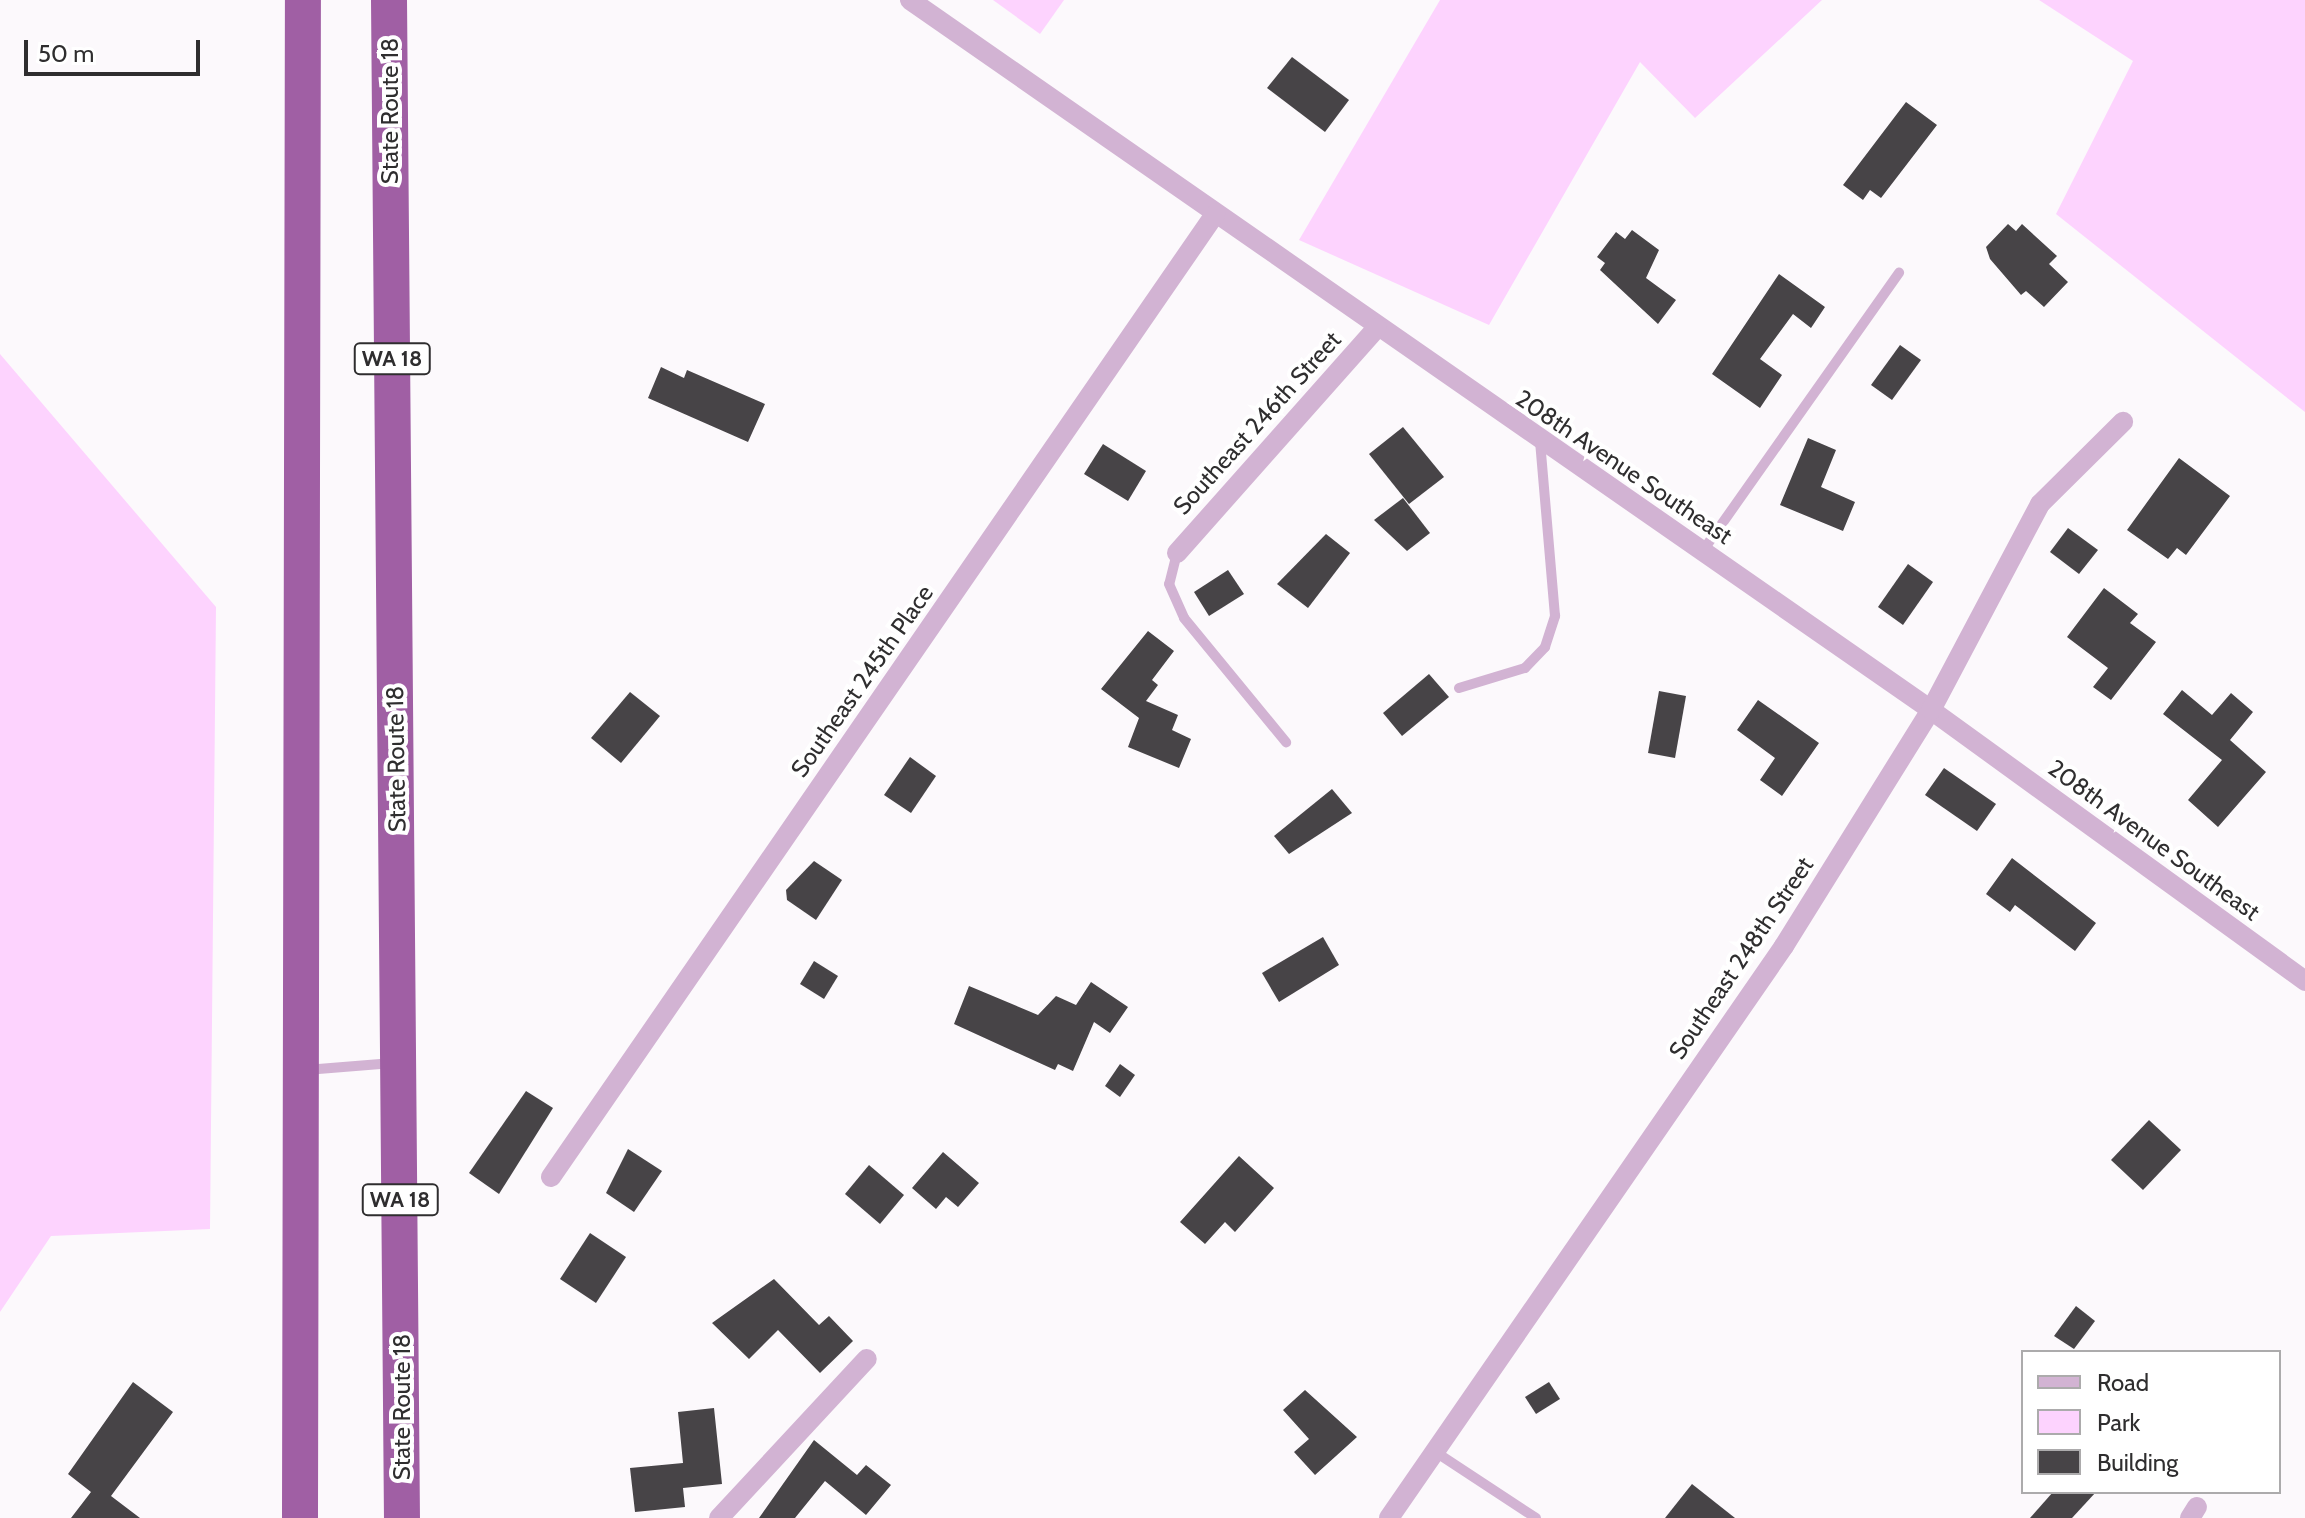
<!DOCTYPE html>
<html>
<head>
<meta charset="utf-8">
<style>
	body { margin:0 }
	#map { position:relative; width:2305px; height:1518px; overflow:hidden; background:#fcf9fc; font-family:Cabin,sans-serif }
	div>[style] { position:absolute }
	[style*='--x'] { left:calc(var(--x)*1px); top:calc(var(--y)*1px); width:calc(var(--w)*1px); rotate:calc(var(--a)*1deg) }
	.green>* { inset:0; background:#fdd3fe }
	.building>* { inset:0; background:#474447 }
	.service>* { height:10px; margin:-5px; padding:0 5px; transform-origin:5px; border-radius:5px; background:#d2b3d3 }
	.minor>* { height:20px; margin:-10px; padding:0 10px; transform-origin:10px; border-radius:10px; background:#d2b3d3 }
	.motorway>* { height:36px; margin:-18px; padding:0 18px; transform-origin:18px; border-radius:18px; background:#a05fa4 }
	span { translate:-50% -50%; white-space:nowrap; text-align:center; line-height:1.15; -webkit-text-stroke:8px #fff; paint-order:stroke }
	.shield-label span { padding:2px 6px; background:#fff; border:2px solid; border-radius:6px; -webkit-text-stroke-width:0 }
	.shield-label { font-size:22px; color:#2f2e2f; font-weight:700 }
	.street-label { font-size:24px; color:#2f2e2f }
	.legend { position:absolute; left:2021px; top:1350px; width:260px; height:144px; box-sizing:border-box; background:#fff; border:2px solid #acabac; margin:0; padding:10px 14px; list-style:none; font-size:24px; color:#2f2e2f }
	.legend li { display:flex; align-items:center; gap:16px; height:40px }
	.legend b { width:40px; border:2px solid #acabac }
	.scale { position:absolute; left:24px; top:40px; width:176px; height:36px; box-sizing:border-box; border:4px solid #2f2e2f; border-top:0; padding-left:10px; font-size:24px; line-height:28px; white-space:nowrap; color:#2f2e2f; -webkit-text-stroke:6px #fff; paint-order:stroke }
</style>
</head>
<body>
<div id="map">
	<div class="green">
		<div style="clip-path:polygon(993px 0,1064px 0,1040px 34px)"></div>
		<div style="clip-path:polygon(1440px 0,1822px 0,1695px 118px,1640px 62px,1489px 325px,1299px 240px)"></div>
		<div style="clip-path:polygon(2039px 0,2305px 0,2305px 412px,2056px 214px,2133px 61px)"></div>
		<div style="clip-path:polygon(0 354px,216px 607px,210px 1229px,51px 1236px,0 1312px)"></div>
	</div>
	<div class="building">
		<div style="clip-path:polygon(1292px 57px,1349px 100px,1325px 132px,1267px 88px)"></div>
		<div style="clip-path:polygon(1906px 102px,1937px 125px,1881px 198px,1870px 190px,1863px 200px,1843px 185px)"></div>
		<div style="clip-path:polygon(2008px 224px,2016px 231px,2022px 224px,2057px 256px,2049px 264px,2068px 282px,2044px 307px,2026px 291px,2021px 295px,1990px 259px,1986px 247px)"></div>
		<div style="clip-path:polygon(1632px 230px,1659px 250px,1646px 278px,1676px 300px,1658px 324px,1600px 270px,1605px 263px,1597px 257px,1616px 232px,1625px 239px)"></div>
		<div style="clip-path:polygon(1779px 274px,1825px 307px,1811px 328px,1793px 314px,1760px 359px,1782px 375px,1760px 408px,1712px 374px)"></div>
		<div style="clip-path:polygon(1900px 345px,1921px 360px,1892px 400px,1871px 385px)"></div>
		<div style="clip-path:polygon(661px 367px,684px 378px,687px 370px,765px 404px,748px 442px,648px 398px)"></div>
		<div style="clip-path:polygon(1403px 427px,1444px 477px,1409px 504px,1369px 454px)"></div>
		<div style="clip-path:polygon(1808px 438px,1836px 450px,1821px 487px,1855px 502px,1843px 531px,1780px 505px)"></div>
		<div style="clip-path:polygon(1103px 444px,1146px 471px,1128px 501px,1084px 474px)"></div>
		<div style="clip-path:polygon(2179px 458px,2230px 496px,2186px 555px,2177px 548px,2168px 559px,2127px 530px)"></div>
		<div style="clip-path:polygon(1403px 498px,1430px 533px,1407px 551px,1374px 520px)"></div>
		<div style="clip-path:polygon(2068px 528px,2098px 550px,2079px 574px,2050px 552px)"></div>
		<div style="clip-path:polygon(1326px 534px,1350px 553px,1308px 608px,1277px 584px)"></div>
		<div style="clip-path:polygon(1908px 564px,1933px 582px,1903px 625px,1878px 607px)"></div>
		<div style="clip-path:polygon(1228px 570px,1244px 594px,1209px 616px,1194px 592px)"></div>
		<div style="clip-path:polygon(2104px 588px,2138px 614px,2130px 623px,2156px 642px,2111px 700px,2093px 687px,2108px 668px,2067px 637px)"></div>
		<div style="clip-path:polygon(1148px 631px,1174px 651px,1152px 680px,1158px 685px,1146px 701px,1178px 715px,1172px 730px,1191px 739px,1179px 768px,1128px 747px,1139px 718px,1101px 689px)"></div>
		<div style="clip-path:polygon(1429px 674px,1449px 697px,1402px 736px,1383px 713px)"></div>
		<div style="clip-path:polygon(2182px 690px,2212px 715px,2231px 693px,2253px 712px,2230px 740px,2266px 772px,2218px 827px,2188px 800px,2222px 760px,2163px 714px)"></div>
		<div style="clip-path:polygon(1659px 691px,1686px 696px,1675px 758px,1648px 753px)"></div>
		<div style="clip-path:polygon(630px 692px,660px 716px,621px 763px,591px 738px)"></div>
		<div style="clip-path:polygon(1758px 700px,1819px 743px,1782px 796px,1760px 780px,1775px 758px,1737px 730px)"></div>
		<div style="clip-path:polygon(910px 757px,936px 776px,911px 813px,884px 795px)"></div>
		<div style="clip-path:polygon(1944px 768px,1996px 804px,1977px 831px,1925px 795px)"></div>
		<div style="clip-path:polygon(1332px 789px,1352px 813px,1289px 854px,1274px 836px)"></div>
		<div style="clip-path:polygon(2012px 858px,2096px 923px,2075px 951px,2015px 905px,2010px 912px,1986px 894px)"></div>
		<div style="clip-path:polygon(814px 861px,842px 880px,816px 920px,787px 900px,786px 890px)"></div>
		<div style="clip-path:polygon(1323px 937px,1339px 965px,1279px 1002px,1262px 973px)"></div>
		<div style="clip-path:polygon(814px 961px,838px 976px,824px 999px,800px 984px)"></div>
		<div style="clip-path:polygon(1091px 982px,1128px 1007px,1110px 1033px,1094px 1022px,1073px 1071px,1058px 1064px,1055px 1070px,954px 1024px,969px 986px,1038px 1015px,1056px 996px,1076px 1005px)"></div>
		<div style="clip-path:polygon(1120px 1064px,1135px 1075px,1120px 1097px,1105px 1086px)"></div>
		<div style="clip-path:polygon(526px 1091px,553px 1108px,499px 1194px,469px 1173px)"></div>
		<div style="clip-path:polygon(2149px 1120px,2181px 1150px,2143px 1190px,2111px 1160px)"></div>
		<div style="clip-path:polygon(628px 1149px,662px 1171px,634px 1212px,606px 1193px)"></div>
		<div style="clip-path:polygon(943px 1152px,979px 1183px,958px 1207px,946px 1197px,936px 1209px,912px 1188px)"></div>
		<div style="clip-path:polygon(1239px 1156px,1274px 1188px,1235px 1232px,1225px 1222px,1205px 1244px,1180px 1222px)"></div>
		<div style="clip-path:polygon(869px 1165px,904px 1195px,880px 1224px,845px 1194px)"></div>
		<div style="clip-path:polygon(590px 1233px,626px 1257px,596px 1303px,560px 1279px)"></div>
		<div style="clip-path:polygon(774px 1279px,819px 1325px,829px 1316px,853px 1341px,820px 1373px,778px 1330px,749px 1359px,712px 1323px)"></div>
		<div style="clip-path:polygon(2076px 1306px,2095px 1321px,2074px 1349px,2054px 1336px)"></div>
		<div style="clip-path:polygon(133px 1382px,173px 1412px,111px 1496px,140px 1518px,71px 1518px,91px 1492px,68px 1474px)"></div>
		<div style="clip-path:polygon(1549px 1382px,1560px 1399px,1536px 1414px,1525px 1397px)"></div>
		<div style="clip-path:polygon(1305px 1390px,1357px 1437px,1315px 1475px,1294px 1452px,1309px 1439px,1283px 1410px)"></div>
		<div style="clip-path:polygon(714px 1408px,722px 1484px,683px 1488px,685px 1507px,635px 1512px,630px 1468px,683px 1463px,678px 1412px)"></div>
		<div style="clip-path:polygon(814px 1440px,857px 1475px,866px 1465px,891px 1485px,866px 1515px,825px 1481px,795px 1518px,759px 1518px)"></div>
		<div style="clip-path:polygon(1692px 1484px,1735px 1518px,1665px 1518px)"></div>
		<div style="clip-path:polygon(2053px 1492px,2096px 1492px,2072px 1518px,2030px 1518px)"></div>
	</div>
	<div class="service">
		<div style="--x:1702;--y:552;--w:342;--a:-54.8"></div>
		<div style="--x:1177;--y:553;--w:32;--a:104"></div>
		<div style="--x:1169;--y:584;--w:37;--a:66"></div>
		<div style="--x:1184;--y:618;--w:161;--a:50.6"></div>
		<div style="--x:1459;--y:688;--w:69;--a:-16.9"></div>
		<div style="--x:1525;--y:668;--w:29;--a:-46"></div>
		<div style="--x:1545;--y:647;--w:33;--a:-72"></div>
		<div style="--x:1555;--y:616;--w:177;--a:-94.9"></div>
		<div style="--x:306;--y:1070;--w:87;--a:-4.6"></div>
		<div style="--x:1434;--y:1451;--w:122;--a:33.3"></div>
	</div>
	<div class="minor">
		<div style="--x:910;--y:0;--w:1244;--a:34.81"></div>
		<div style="--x:1931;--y:710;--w:462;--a:35.9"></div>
		<div style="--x:1177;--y:553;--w:301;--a:-48.4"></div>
		<div style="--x:551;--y:1177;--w:1170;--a:-55.41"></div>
		<div style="--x:719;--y:1518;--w:217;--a:-47.1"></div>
		<div style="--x:1389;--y:1518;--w:695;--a:-55.37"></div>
		<div style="--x:1784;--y:946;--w:278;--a:-58.1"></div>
		<div style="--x:1931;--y:710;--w:233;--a:-62.1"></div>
		<div style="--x:2040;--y:504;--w:117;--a:-44.7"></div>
		<div style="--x:2190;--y:1518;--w:13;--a:-58"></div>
	</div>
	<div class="motorway">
		<div style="--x:389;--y:0;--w:1518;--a:89.51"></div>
		<div style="--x:300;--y:1518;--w:1518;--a:-89.89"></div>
	</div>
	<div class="shield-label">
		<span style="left:392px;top:359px">WA 18</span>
		<span style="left:400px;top:1200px">WA 18</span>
	</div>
	<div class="street-label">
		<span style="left:390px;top:111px;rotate:-90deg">State Route 18</span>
		<span style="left:1257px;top:423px;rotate:-48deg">Southeast 246th Street</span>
		<span style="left:1624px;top:467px;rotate:34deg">208th Avenue Southeast</span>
		<span style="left:862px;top:681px;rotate:-55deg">Southeast 245th Place</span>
		<span style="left:396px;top:759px;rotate:-91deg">State Route 18</span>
		<span style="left:2154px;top:840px;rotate:36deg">208th Avenue Southeast</span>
		<span style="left:1741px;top:958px;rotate:-56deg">Southeast 248th Street</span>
		<span style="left:402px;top:1407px;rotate:-90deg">State Route 18</span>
	</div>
	<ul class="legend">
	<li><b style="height:10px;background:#d2b3d3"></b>Road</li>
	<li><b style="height:22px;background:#fdd3fe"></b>Park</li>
	<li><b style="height:22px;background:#474447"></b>Building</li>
	</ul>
	<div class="scale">50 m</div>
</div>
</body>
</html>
